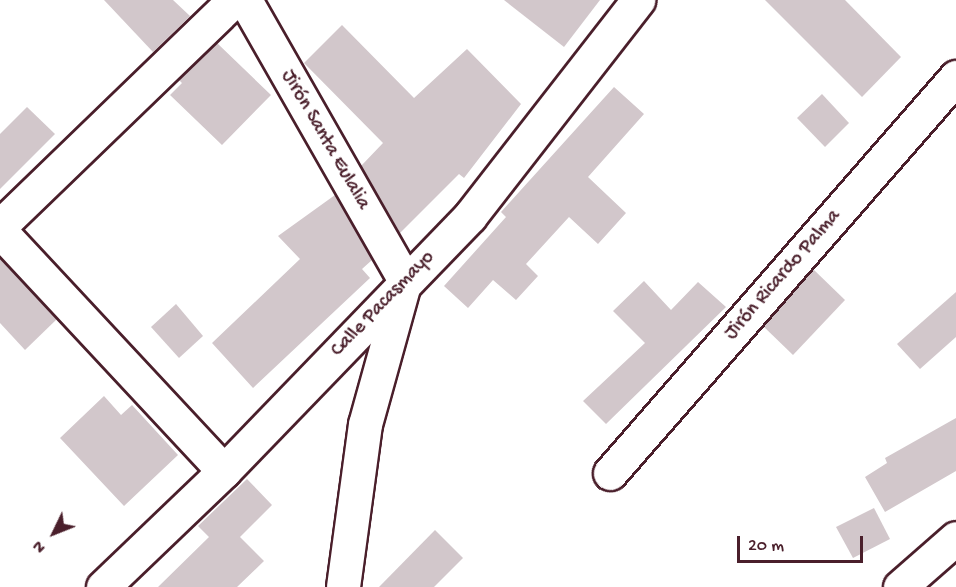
<!DOCTYPE html>
<html>
<head>
<meta charset="utf-8">
<style>
	body { margin:0 }
	#map { position:relative; width:956px; height:587px; overflow:hidden; background:#fff; font-family:"Gochi Hand",sans-serif }
	div>[style] { position:absolute }
	[style*='--x'] { left:calc(var(--x)*1px); top:calc(var(--y)*1px); width:calc(var(--w)*1px); rotate:calc(var(--a)*1deg) }
	.building>* { inset:0; background:#d2c7cb }
	.roads { filter:drop-shadow(2px 0 #4a1f2b) drop-shadow(-2px 0 #4a1f2b) drop-shadow(0 2px #4a1f2b) drop-shadow(0 -2px #4a1f2b) }
	.minor>* { height:33px; margin:-16.5px; padding:0 16.5px; transform-origin:16.5px; border-radius:16.5px; background:#fff }
	span { translate:-50% -50%; white-space:nowrap; text-align:center; line-height:1.15; -webkit-text-stroke:4.5px #fff; paint-order:stroke }
	.street-label { font-size:20px; color:#4a1f2b }
	.north { position:absolute; left:24px; top:503px; width:60px; height:60px; -webkit-text-stroke:4px #fff; paint-order:stroke; rotate:227deg; font-size:16px; font-weight:700; line-height:24px; text-align:center; color:#4a1f2b }
	.north::after { content:''; display:block; margin:auto; width:21px; height:27px; background:#4a1f2b; clip-path:polygon(50% 0,100% 100%,50% 72%,0 100%) }
	.scale { position:absolute; left:737px; top:536px; width:126px; height:27px; box-sizing:border-box; border:3px solid #4a1f2b; border-top:0; padding-left:8px; font-size:18px; line-height:21px; white-space:nowrap; color:#4a1f2b; -webkit-text-stroke:4px #fff; paint-order:stroke }
</style>
</head>
<body>
<div id="map">
	<div class="building">
		<div style="clip-path:polygon(104px 0,173px 0,190px 16px,153px 52px)"></div>
		<div style="clip-path:polygon(504px 0,600px 0,564px 47px)"></div>
		<div style="clip-path:polygon(765px 0,845px 0,901px 57px,862px 97px)"></div>
		<div style="clip-path:polygon(342px 25px,414px 98px,467px 49px,521px 104px,464px 178px,459px 174px,400px 233px,361px 166px,383px 143px,304px 63px)"></div>
		<div style="clip-path:polygon(217px 43px,271px 95px,222px 145px,170px 95px,182px 83px,179px 80px)"></div>
		<div style="clip-path:polygon(614px 87px,644px 114px,588px 177px,626px 213px,598px 244px,569px 217px,526px 264px,538px 276px,516px 300px,493px 280px,468px 308px,444px 286px,506px 217px,501px 212px)"></div>
		<div style="clip-path:polygon(822px 94px,849px 123px,825px 147px,797px 118px)"></div>
		<div style="clip-path:polygon(27px 107px,55px 134px,0 189px,0 134px)"></div>
		<div style="clip-path:polygon(335px 195px,372px 260px,362px 269px,370px 278px,253px 388px,212px 343px,300px 259px,278px 236px)"></div>
		<div style="clip-path:polygon(0 258px,57px 319px,25px 350px,0 323px)"></div>
		<div style="clip-path:polygon(813px 269px,845px 300px,793px 355px,763px 326px)"></div>
		<div style="clip-path:polygon(644px 281px,671px 310px,698px 282px,726px 307px,606px 424px,583px 401px,645px 343px,613px 311px)"></div>
		<div style="clip-path:polygon(956px 292px,956px 337px,920px 369px,897px 344px)"></div>
		<div style="clip-path:polygon(176px 304px,203px 336px,179px 358px,151px 327px)"></div>
		<div style="clip-path:polygon(104px 396px,121px 415px,132px 405px,178px 455px,124px 506px,60px 438px)"></div>
		<div style="clip-path:polygon(956px 418px,956px 471px,885px 512px,865px 477px,887px 463px,885px 458px)"></div>
		<div style="clip-path:polygon(247px 479px,272px 505px,240px 537px,264px 561px,237px 587px,158px 587px,209px 537px,198px 526px)"></div>
		<div style="clip-path:polygon(874px 508px,890px 539px,853px 558px,836px 527px)"></div>
		<div style="clip-path:polygon(435px 530px,463px 558px,434px 587px,379px 587px)"></div>
	</div>
	<div class="roads">
		<div class="minor">
			<div style="--x:245;--y:0;--w:322;--a:60.3"></div>
			<div style="--x:405;--y:280;--w:149;--a:105.5"></div>
			<div style="--x:365;--y:424;--w:164;--a:97.7"></div>
			<div style="--x:0;--y:226;--w:325;--a:-44"></div>
			<div style="--x:0;--y:231;--w:328;--a:47"></div>
			<div style="--x:610;--y:473;--w:526;--a:-48.86"></div>
			<div style="--x:103;--y:587;--w:168;--a:-43.8"></div>
			<div style="--x:224;--y:471;--w:354;--a:-46"></div>
			<div style="--x:470;--y:216;--w:274;--a:-52.1"></div>
			<div style="--x:900;--y:587;--w:74;--a:-41.2"></div>
		</div>
	</div>
	<div class="street-label">
		<span style="left:325px;top:140px;rotate:60deg">Jirón Santa Eulalia</span>
		<span style="left:783px;top:275px;rotate:-49deg">Jirón Ricardo Palma</span>
		<span style="left:383px;top:304px;rotate:-46deg">Calle Pacasmayo</span>
	</div>
	<div class="north">N</div>
	<div class="scale">20 m</div>
</div>
</body>
</html>
